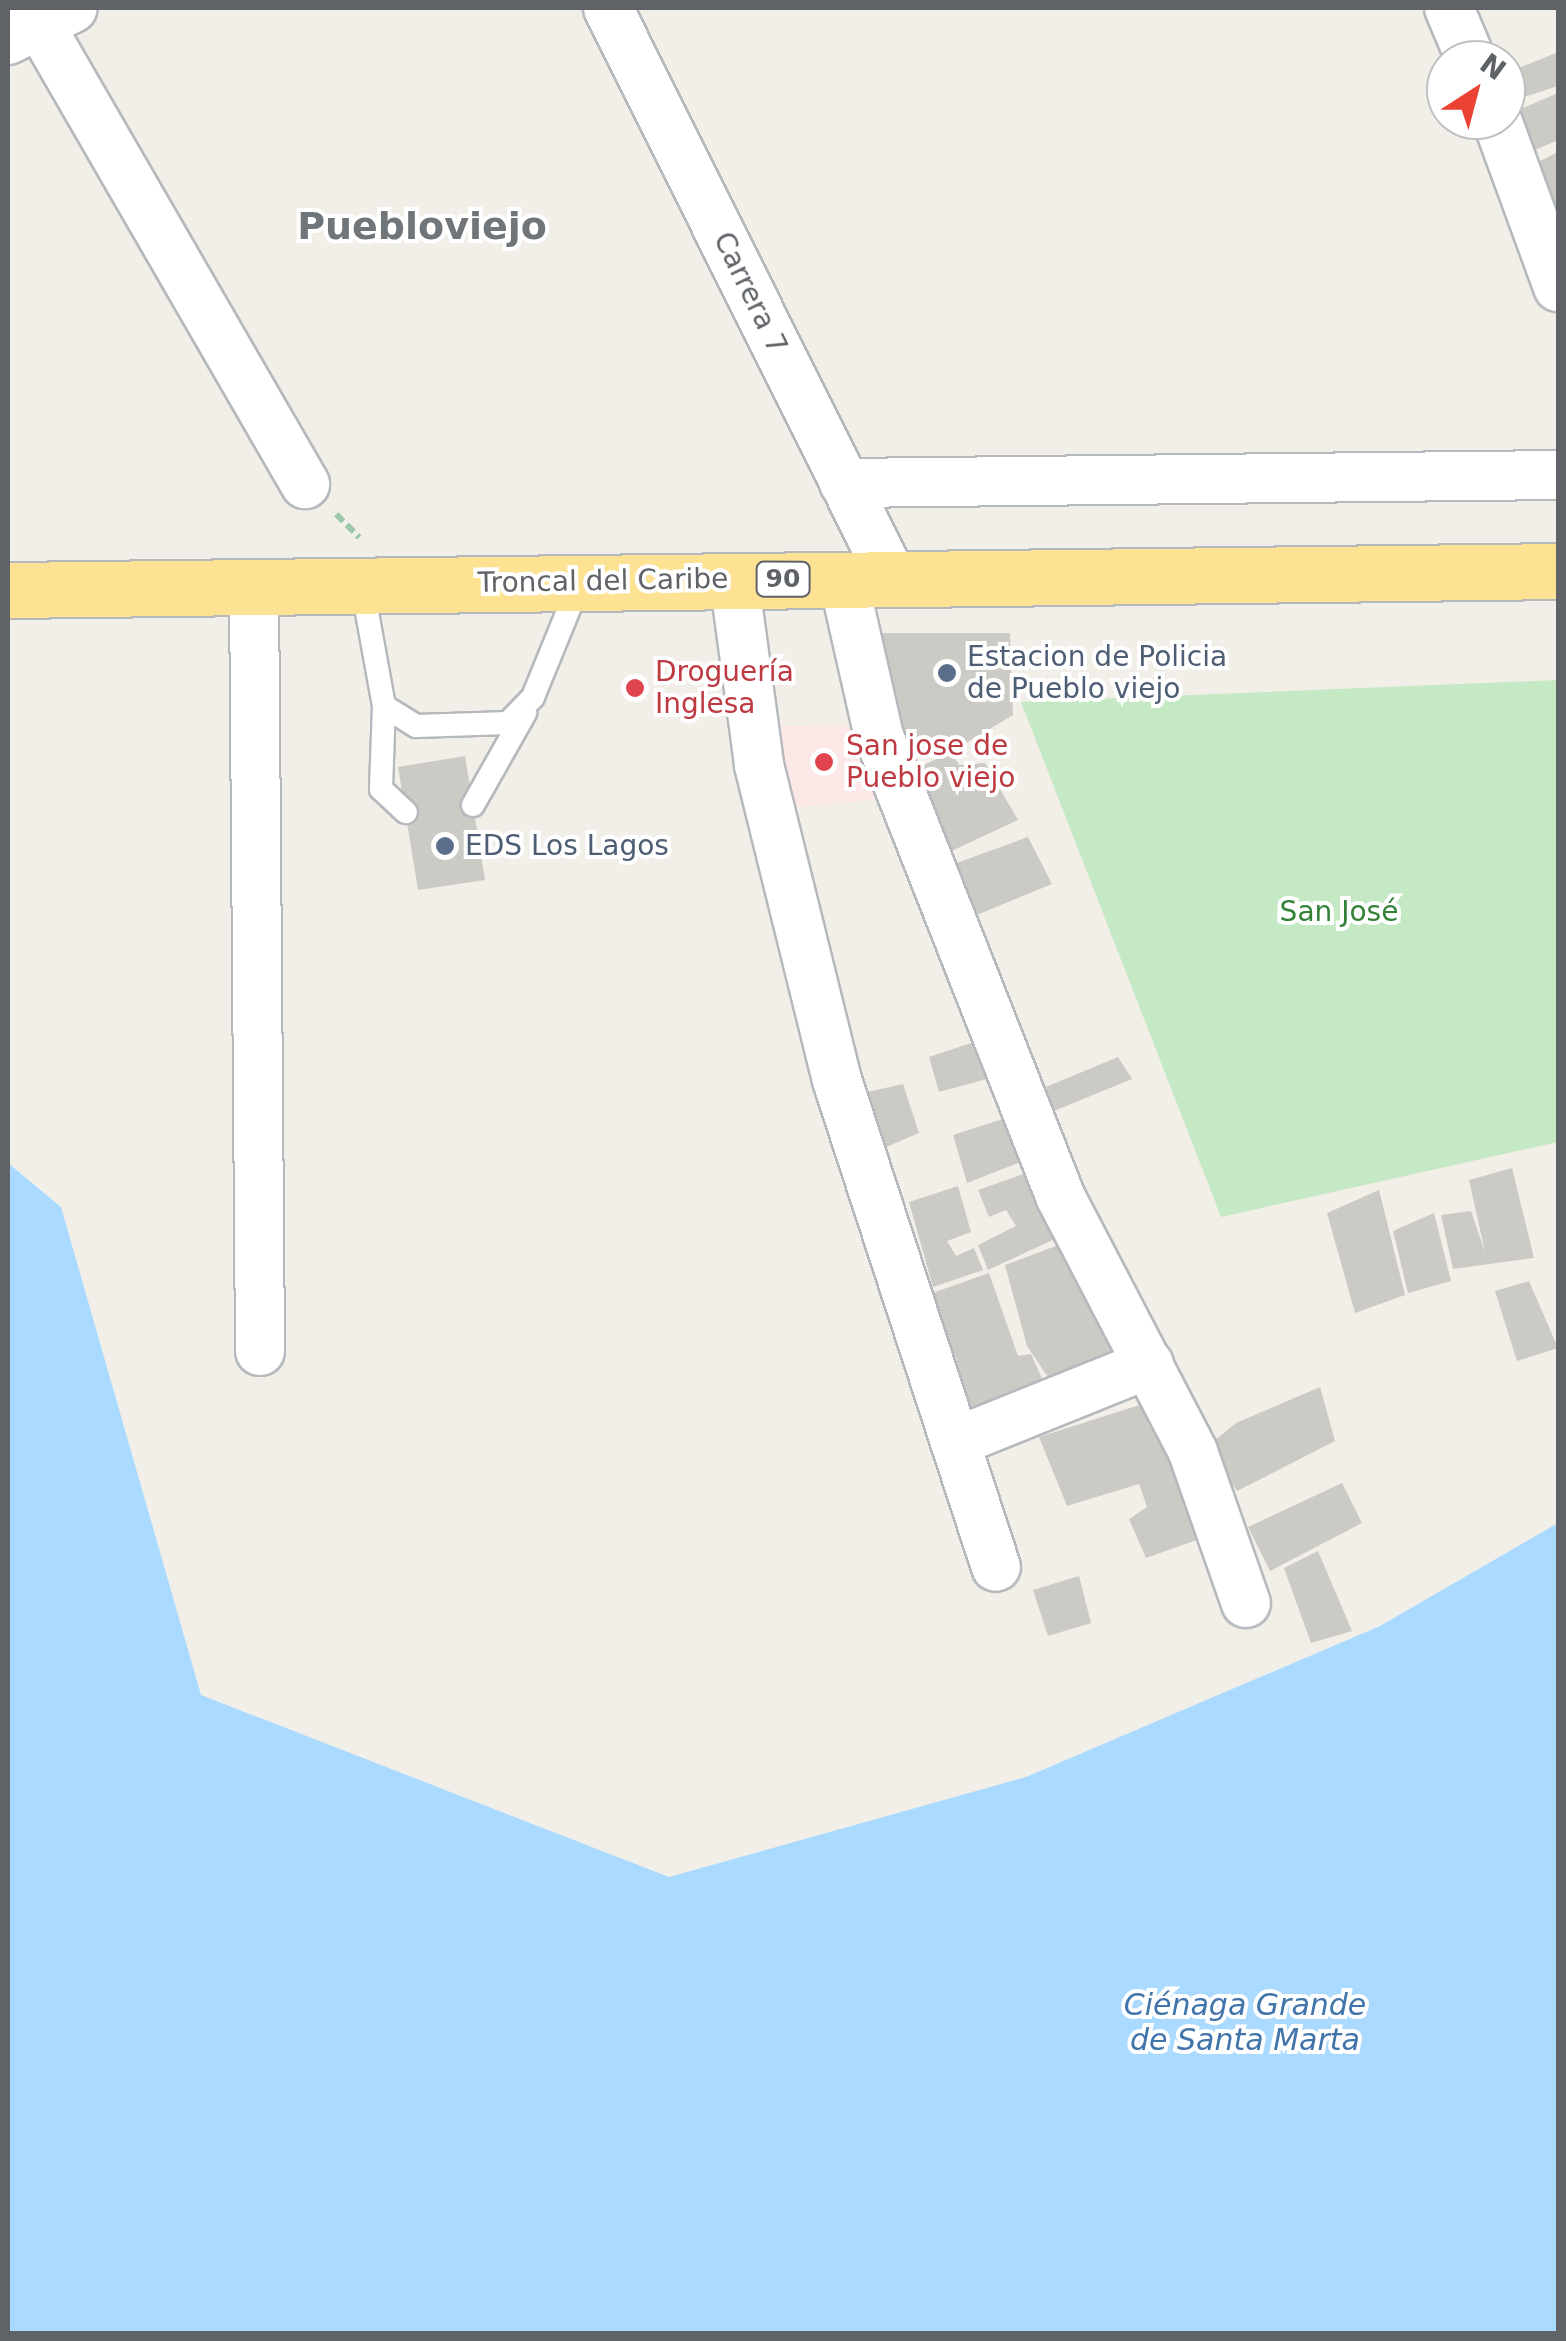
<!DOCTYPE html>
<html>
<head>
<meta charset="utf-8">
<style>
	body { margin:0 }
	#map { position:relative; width:1566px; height:2341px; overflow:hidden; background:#f1efe8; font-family:"DejaVu Sans",sans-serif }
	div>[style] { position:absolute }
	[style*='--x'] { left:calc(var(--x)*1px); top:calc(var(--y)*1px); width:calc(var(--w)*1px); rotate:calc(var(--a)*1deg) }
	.medical>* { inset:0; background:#fce8e6 }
	.green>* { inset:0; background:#c5e8c5 }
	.water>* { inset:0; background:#aadaff }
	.building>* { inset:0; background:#cccac5 }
	.path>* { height:6px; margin-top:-3px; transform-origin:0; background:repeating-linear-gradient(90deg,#9cc7a9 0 10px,transparent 0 15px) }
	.roads { filter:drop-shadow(2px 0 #b5b8bc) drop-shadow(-2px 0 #b5b8bc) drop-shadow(0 2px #b5b8bc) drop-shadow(0 -2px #b5b8bc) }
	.lane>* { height:22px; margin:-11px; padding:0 11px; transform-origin:11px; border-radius:11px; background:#fff }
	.street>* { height:48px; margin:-24px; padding:0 24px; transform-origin:24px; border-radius:24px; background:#fff }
	.highway>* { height:55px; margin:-27.5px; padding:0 27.5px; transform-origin:27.5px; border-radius:27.5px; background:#fde293 }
	.dots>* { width:28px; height:28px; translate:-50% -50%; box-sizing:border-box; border:5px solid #fff; border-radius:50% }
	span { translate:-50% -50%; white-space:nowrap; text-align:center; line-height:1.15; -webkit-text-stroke:8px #fff; paint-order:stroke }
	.shield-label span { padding:2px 8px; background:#fff; border:2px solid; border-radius:8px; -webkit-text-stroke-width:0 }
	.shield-label { font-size:25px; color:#5f6368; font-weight:700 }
	.street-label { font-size:28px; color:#5f6368 }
	.service-label { font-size:28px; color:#4e5e75 }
	.left { translate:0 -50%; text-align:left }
	.health-label { font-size:28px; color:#be3a42 }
	.park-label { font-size:28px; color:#348238 }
	.water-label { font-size:30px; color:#4174aa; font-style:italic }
	.district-label { font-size:38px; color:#70757a; font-weight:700 }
	.frame { position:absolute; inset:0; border:10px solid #5f6368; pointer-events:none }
	.north { position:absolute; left:1426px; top:40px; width:100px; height:100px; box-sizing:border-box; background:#fff; border:2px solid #bfc1c3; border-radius:50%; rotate:36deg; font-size:28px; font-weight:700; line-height:40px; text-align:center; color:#5f6368 }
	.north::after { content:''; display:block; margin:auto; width:35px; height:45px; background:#ea4335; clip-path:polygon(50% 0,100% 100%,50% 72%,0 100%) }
</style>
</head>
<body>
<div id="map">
	<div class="medical">
		<div style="clip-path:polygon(863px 725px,885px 799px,778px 809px,772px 726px)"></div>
	</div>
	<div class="green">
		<div style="clip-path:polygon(1558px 680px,1558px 1142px,1221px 1217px,1021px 702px)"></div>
	</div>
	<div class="water">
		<div style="clip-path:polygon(8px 1163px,61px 1207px,201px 1695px,669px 1877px,1026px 1777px,1380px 1626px,1558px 1523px,1558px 2333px,8px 2333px)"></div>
	</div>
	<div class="building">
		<div style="clip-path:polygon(1558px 52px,1558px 86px,1515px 100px,1509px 72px)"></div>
		<div style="clip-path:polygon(1558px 93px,1558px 140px,1533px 151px,1518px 110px)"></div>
		<div style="clip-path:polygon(1558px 152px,1558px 211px,1540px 161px)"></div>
		<div style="clip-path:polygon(878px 633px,1010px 633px,1013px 715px,951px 752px,959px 765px,985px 763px,1018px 820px,943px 855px,909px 772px,951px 752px,907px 754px)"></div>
		<div style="clip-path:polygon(465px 756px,485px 880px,418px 890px,398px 767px)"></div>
		<div style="clip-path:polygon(1028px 837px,1052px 884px,972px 917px,951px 865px)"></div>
		<div style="clip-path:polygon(977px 1041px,987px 1079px,939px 1092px,929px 1057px)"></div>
		<div style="clip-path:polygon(1118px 1057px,1132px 1079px,1054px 1111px,1046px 1087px)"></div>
		<div style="clip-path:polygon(903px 1084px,919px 1133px,884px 1148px,863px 1093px)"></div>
		<div style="clip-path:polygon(1009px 1117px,1026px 1160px,967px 1183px,953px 1135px)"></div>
		<div style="clip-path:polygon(1512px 1168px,1534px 1258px,1453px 1269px,1441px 1215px,1471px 1211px,1485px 1252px,1469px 1180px)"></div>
		<div style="clip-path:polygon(1029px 1172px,1057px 1238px,988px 1270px,978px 1245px,1016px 1226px,1006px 1210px,989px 1217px,978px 1190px)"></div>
		<div style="clip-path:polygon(958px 1186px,971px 1232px,947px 1241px,956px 1256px,974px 1248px,983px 1270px,933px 1287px,909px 1202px)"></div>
		<div style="clip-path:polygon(1379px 1190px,1405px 1295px,1355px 1313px,1327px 1213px)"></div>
		<div style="clip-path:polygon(1434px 1213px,1451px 1281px,1408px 1293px,1393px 1231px)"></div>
		<div style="clip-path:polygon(1061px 1244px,1122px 1356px,1054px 1386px,1027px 1346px,1005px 1265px)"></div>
		<div style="clip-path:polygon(989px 1273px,1018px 1356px,1031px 1354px,1047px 1390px,964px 1417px,947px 1369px,957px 1360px,924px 1296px)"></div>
		<div style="clip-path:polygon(1529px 1281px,1558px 1348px,1517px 1361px,1495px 1291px)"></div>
		<div style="clip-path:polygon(1320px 1387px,1335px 1441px,1237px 1491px,1207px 1447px,1236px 1423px)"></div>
		<div style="clip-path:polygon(1146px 1403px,1205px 1537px,1146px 1558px,1129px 1519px,1147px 1507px,1139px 1484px,1067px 1506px,1039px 1437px)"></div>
		<div style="clip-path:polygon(1342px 1483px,1362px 1523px,1270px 1571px,1248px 1527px)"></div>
		<div style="clip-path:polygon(1318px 1551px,1352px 1631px,1311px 1643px,1284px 1568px)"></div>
		<div style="clip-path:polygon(1079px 1576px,1091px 1623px,1048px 1636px,1033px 1590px)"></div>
	</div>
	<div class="path">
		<div style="--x:336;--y:514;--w:33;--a:45"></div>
	</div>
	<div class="roads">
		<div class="lane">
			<div style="--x:362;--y:585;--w:123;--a:79.7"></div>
			<div style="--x:384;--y:706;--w:38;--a:32"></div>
			<div style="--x:416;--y:726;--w:92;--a:-1.9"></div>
			<div style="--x:508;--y:723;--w:36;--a:-46"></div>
			<div style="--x:533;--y:697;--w:122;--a:-67.8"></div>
			<div style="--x:384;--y:706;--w:83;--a:92.1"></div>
			<div style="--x:381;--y:789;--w:34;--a:43"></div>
			<div style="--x:473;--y:805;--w:106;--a:-60.5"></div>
		</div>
		<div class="street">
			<div style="--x:30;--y:8;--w:550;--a:59.98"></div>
			<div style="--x:608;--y:8;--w:637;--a:63.52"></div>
			<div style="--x:1449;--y:8;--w:56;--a:67.1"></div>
			<div style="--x:8;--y:40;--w:72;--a:-26.2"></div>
			<div style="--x:1497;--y:120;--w:178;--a:69.9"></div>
			<div style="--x:844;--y:483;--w:714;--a:-0.64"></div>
			<div style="--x:843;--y:578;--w:162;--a:77.2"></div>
			<div style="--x:879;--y:736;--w:494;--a:68.5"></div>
			<div style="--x:1060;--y:1196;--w:288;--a:62.5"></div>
			<div style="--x:1193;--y:1452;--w:160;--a:70.7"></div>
			<div style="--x:734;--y:579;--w:188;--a:82.3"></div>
			<div style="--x:759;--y:765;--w:325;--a:76.1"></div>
			<div style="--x:837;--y:1080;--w:512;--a:71.92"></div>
			<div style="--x:254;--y:586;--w:765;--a:89.55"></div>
			<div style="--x:955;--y:1442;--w:209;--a:-21.9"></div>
		</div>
		<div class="highway">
			<div style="--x:8;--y:590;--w:1550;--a:-0.7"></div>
		</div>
	</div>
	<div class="dots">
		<div style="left:947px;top:673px;background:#5c6f8a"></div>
		<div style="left:635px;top:688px;background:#e0444e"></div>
		<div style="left:824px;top:762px;background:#e0444e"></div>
		<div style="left:445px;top:846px;background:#5c6f8a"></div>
	</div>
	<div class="shield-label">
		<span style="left:783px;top:579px">90</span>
	</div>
	<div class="street-label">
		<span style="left:750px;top:293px;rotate:64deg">Carrera 7</span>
		<span style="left:603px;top:581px;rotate:-1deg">Troncal del Caribe</span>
	</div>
	<div class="service-label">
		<span class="left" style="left:967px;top:673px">Estacion de Policia<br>de Pueblo viejo</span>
		<span class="left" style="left:465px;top:846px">EDS Los Lagos</span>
	</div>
	<div class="health-label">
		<span class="left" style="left:655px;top:688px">Droguería<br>Inglesa</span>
		<span class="left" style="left:846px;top:762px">San jose de<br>Pueblo viejo</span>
	</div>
	<div class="park-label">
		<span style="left:1339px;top:912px">San José</span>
	</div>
	<div class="water-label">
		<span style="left:1245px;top:2022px">Ciénaga Grande<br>de Santa Marta</span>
	</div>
	<div class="district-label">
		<span style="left:422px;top:227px">Puebloviejo</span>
	</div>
	<div class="frame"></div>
	<div class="north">N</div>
</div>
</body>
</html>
